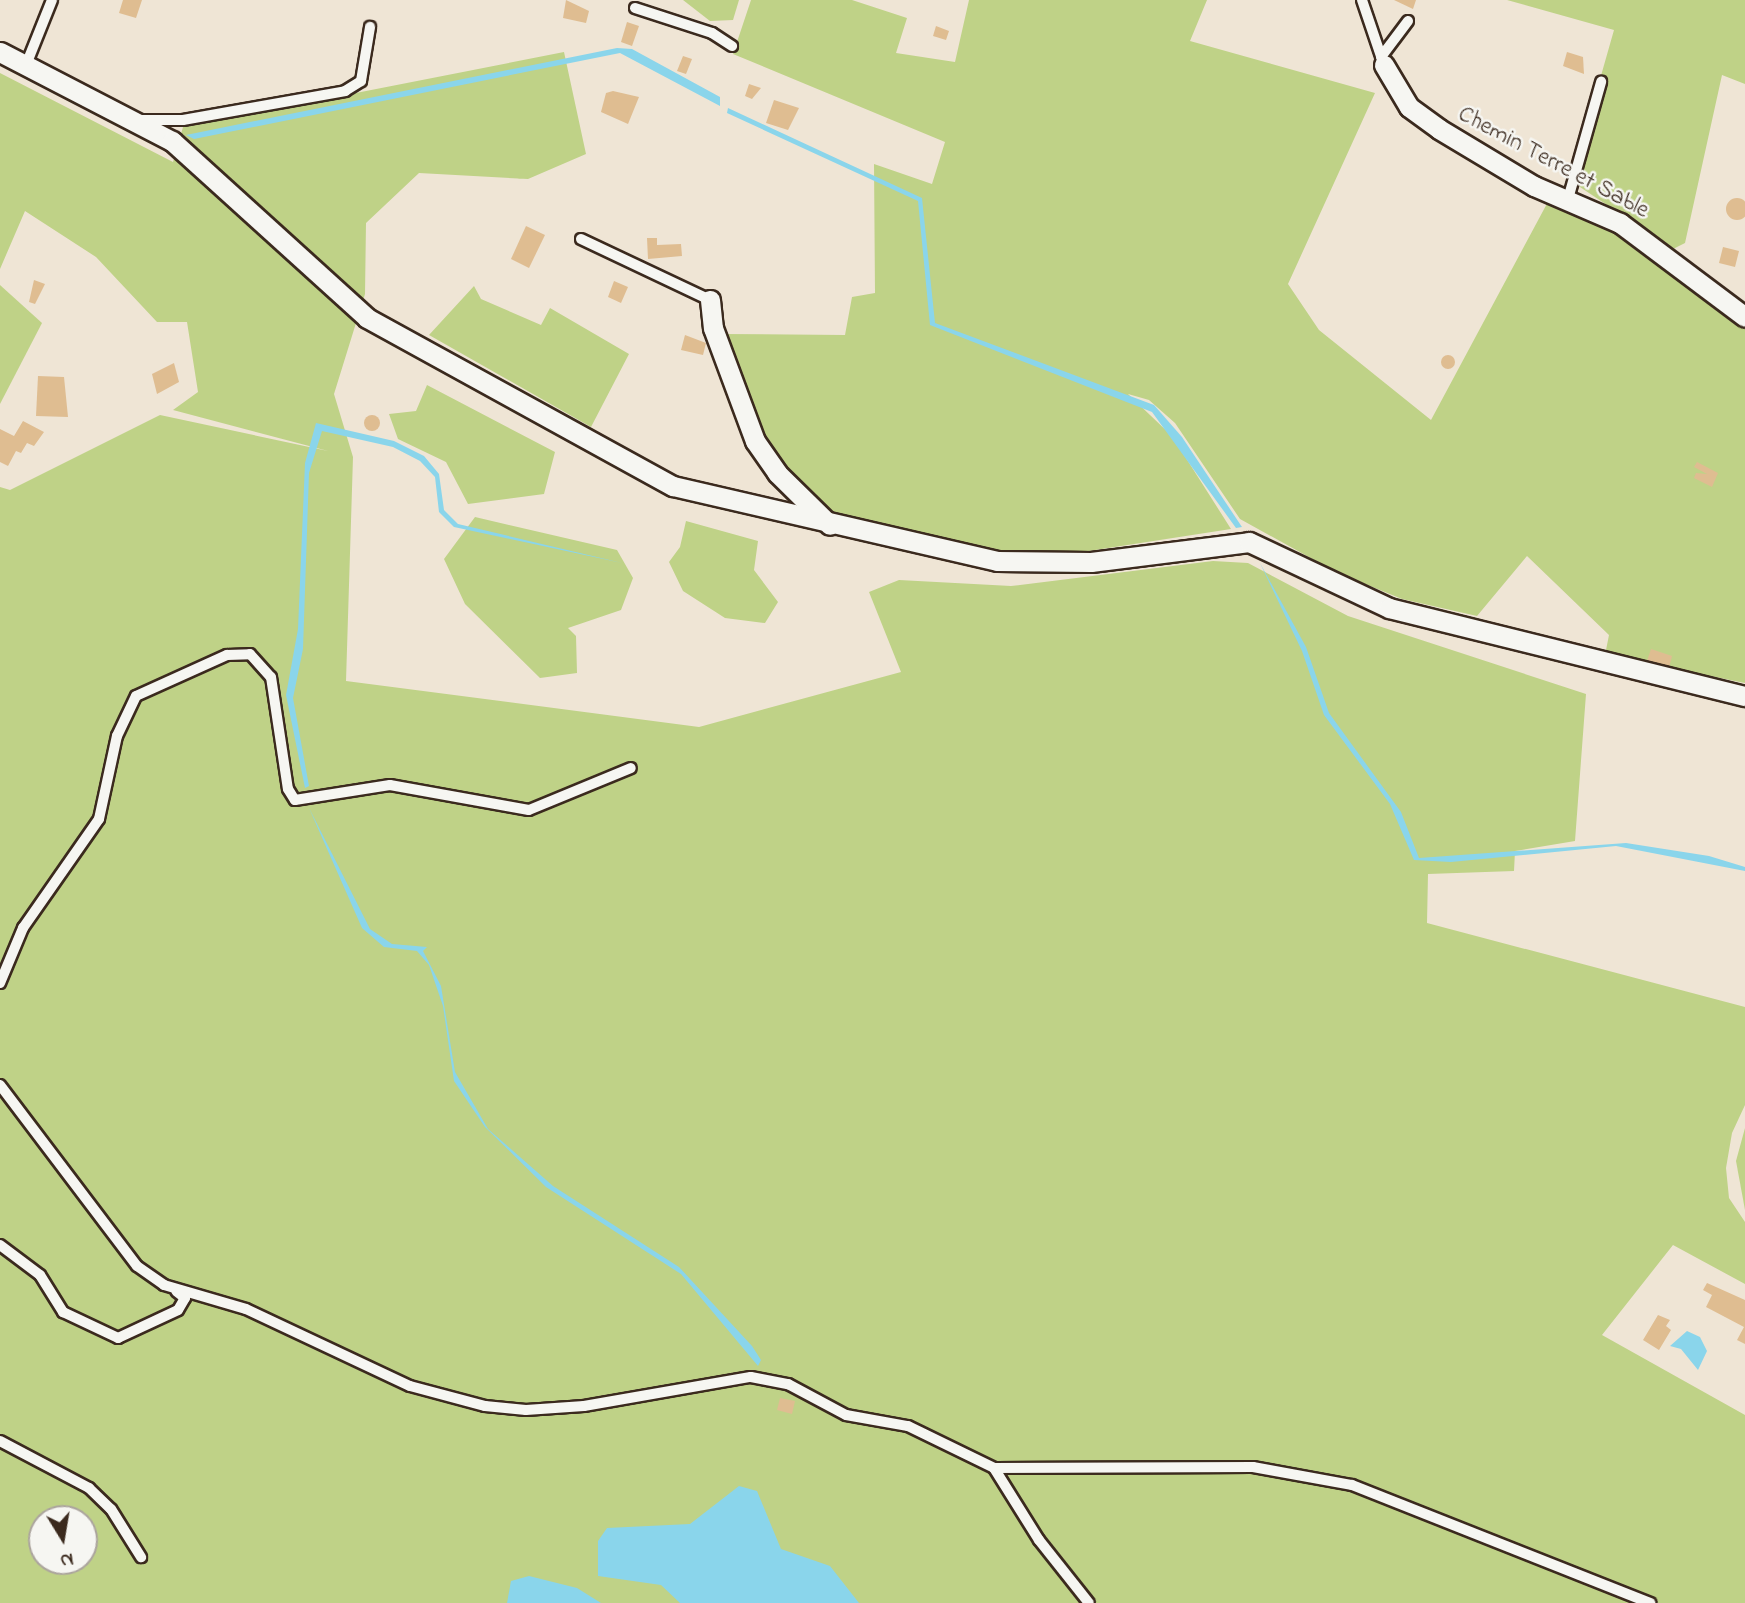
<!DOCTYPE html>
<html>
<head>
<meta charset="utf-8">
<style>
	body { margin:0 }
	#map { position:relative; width:1745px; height:1603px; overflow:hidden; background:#efe5d5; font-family:"Indie Flower",sans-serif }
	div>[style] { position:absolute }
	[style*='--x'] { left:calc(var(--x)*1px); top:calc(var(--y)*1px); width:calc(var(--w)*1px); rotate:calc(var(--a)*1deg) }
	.green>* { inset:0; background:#bfd287 }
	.water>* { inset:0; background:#8ad5eb }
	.building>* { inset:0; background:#dfbd91 }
	.round { border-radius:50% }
	.roads { filter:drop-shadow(2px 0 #3b2a1e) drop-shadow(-2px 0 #3b2a1e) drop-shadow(0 2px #3b2a1e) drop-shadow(0 -2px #3b2a1e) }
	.service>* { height:10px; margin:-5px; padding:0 5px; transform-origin:5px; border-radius:5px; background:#f6f6f2 }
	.minor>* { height:19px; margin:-9.5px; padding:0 9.5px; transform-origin:9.5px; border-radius:9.5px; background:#f6f6f2 }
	span { translate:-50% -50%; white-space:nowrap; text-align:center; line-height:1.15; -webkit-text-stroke:5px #f6f6f2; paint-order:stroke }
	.street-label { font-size:24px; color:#3b2a1e }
	.north { position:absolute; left:28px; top:1505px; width:70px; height:70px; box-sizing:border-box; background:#f6f6f2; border:2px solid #aba49d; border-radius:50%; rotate:169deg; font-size:19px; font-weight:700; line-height:28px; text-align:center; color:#3b2a1e }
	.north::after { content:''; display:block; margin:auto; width:24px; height:32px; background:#3b2a1e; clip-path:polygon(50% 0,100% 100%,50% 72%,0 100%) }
</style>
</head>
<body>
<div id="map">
	<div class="green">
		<div style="clip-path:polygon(683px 0,739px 0,733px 20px,710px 21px)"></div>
		<div style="clip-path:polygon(751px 0,852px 0,907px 18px,896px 53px,955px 62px,969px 0,1207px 0,1190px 41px,1375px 93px,1288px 284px,1319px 330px,1431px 420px,1550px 198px,1619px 226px,1745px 329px,1745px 683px,1605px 655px,1609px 635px,1527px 556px,1477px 616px,1402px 599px,1336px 572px,1240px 519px,1175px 423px,1149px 400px,1128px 394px,1172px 436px,1231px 529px,1050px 557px,1002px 556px,840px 518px,783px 471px,755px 429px,720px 334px,845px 335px,852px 297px,875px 293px,874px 164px,932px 184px,945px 142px,733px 54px)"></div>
		<div style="clip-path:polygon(1507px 0,1745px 0,1745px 84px,1722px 75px,1685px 243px,1673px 249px,1571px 181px,1614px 30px)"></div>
		<div style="clip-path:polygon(evenodd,564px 52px,586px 154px,528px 179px,419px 173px,366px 223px,365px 294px,334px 394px,353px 457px,346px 681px,699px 727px,901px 672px,869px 592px,899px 580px,1011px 586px,1213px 561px,1248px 563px,1348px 616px,1586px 694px,1575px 841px,1515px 851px,1514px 871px,1428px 874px,1427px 923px,1745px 1007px,1745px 1105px,1732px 1133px,1726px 1168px,1729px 1198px,1745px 1222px,1745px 1284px,1673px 1245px,1602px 1335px,1745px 1415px,1745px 1603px,0 1603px,0 487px,10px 490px,160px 415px,328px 451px,173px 410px,198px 392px,187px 322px,157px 322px,96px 257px,25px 211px,0 269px,0 73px,173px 162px,183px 127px,564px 52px,42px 1519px,84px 1519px,84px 1561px,42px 1561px,42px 1519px)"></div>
		<div style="clip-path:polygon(0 285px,42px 323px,0 404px)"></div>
		<div style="clip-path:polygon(474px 286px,481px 299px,541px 325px,550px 308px,629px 354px,591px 427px,429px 335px)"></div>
		<div style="clip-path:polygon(427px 385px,555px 452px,544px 494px,468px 504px,446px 462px,398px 439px,389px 414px,416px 411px)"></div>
		<div style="clip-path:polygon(475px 517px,617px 550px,633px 578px,621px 610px,568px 628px,576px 636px,577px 673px,540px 678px,465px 604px,444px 559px)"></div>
		<div style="clip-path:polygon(686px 521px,758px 541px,754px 570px,778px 602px,765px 623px,725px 618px,683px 591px,669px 562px,680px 547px)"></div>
		<div style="clip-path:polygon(1745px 1128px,1745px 1210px,1736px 1161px)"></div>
	</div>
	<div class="water">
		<div style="clip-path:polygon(617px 48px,632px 49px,720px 97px,720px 106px,620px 53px,194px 139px,186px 135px)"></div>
		<div style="clip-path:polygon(728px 108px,922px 198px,935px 323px,1154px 405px,1182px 437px,1242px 527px,1236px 528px,1152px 412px,930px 325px,918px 201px,727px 113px)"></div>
		<div style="clip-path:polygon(316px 423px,394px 441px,424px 456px,439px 474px,444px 510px,458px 524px,622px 563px,454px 527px,439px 512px,435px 477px,420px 461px,393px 447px,322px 431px,309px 473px,303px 649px,293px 698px,309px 786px,305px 788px,286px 695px,298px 629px,305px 463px)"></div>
		<div style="clip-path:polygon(1260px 563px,1306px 647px,1329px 713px,1401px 812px,1419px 858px,1626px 843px,1709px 856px,1745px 867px,1745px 871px,1616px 846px,1451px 862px,1414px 860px,1390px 804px,1324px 715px,1302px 651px)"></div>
		<div style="clip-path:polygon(309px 808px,370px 929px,392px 944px,427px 947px,423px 951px,441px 986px,455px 1072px,488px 1129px,553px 1186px,679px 1267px,752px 1346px,761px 1360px,758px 1366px,681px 1274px,546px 1187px,485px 1127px,454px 1081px,443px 1006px,429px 965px,417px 951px,384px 947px,362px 928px)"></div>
		<div style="clip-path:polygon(1687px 1331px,1700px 1337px,1707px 1351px,1698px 1370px,1681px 1349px,1670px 1346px)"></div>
		<div style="clip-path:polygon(739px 1486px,757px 1491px,781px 1549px,830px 1566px,859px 1603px,680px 1603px,661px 1585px,598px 1576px,598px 1541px,607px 1528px,690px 1524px)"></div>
		<div style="clip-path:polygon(529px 1576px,577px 1588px,601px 1603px,507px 1603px,511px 1581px)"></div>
	</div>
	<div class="building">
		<div style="clip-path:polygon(123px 0,142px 0,136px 18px,119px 13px)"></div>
		<div style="clip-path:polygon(566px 0,589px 11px,586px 23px,563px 18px)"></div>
		<div style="clip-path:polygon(1394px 0,1416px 0,1413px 9px)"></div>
		<div style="clip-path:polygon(627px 22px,639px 26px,632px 46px,621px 42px)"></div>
		<div style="clip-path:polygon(936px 26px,949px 31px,946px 40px,933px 36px)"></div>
		<div style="clip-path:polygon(1567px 52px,1583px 57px,1584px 74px,1563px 66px)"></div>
		<div style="clip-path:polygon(683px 56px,692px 59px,686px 74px,677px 71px)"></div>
		<div style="clip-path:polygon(749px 84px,761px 88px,752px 99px,745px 96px)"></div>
		<div style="clip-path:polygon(613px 91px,639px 97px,628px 124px,601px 112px,606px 93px)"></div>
		<div style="clip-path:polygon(774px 100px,799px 108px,788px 130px,766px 123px)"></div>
		<div class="round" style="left:1726px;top:198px;width:22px;height:22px"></div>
		<div style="clip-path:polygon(526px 226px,545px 235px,529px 268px,511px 259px)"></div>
		<div style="clip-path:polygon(647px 238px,657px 238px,657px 245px,681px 244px,682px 256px,648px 259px)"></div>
		<div style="clip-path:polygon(1723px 247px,1739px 251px,1735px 267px,1719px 263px)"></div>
		<div style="clip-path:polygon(34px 280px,45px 284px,35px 304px,29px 302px)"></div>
		<div style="clip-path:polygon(614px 281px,628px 287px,621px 303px,608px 297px)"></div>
		<div style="clip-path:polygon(685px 335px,706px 343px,703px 355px,681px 350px)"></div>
		<div class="round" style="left:1441px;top:355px;width:14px;height:14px"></div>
		<div style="clip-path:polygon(174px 363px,179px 382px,157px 394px,152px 374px)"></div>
		<div style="clip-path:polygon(38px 376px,64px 377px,68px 417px,36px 416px)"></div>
		<div class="round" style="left:364px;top:415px;width:16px;height:16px"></div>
		<div style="clip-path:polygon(23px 421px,44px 432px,34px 446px,27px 443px,21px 453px,16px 451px,8px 466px,0 462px,0 429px,14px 436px)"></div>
		<div style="clip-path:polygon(1697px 462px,1718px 473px,1712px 487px,1694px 478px,1696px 473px,1707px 474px,1694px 467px)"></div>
		<div style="clip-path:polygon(1651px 649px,1672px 656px,1669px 668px,1647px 661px)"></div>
		<div style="clip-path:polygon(1707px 1283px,1745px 1300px,1745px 1344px,1737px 1340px,1744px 1327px,1706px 1307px,1712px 1295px,1703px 1290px)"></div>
		<div style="clip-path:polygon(1658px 1315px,1670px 1320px,1666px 1326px,1671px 1330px,1659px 1350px,1643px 1340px)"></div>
		<div style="clip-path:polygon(780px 1398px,795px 1401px,792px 1414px,777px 1410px)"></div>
	</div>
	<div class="roads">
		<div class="service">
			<div style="--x:1362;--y:0;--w:69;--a:71.3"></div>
			<div style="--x:635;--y:8;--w:81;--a:18"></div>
			<div style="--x:712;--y:33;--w:24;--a:33"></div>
			<div style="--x:1381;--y:57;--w:45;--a:-53.1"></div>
			<div style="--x:26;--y:65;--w:70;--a:-68.2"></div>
			<div style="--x:142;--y:120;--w:41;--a:0"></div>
			<div style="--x:183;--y:120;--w:165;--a:-10.1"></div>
			<div style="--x:345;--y:91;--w:19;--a:-32"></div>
			<div style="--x:361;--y:81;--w:55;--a:-80.5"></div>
			<div style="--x:1568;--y:199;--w:122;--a:-74.2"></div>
			<div style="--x:581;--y:239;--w:143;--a:25.3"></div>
			<div style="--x:0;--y:983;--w:60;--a:-67.3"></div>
			<div style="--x:23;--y:928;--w:133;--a:-55.1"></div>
			<div style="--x:99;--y:819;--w:85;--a:-77.8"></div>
			<div style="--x:117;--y:736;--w:44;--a:-64.6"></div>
			<div style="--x:136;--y:696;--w:100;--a:-24.3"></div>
			<div style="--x:227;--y:655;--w:23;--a:-2"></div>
			<div style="--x:250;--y:654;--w:31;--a:48"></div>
			<div style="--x:271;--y:677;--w:113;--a:81.4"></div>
			<div style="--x:288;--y:789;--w:13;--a:58"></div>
			<div style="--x:295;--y:800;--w:96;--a:-9"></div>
			<div style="--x:390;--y:785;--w:141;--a:10.2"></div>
			<div style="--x:529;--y:810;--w:110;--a:-22.4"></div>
			<div style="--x:0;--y:1085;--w:227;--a:52.9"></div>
			<div style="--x:137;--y:1266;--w:33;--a:35"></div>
			<div style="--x:164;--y:1285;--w:85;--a:16.3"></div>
			<div style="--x:246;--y:1309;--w:181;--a:25.2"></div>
			<div style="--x:410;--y:1386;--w:78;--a:14.9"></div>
			<div style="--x:485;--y:1406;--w:41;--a:5.6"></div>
			<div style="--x:526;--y:1410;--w:58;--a:-3.9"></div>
			<div style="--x:584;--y:1406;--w:169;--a:-9.9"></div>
			<div style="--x:751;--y:1377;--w:38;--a:11"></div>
			<div style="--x:788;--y:1384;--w:66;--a:28.1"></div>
			<div style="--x:846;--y:1415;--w:63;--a:10.1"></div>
			<div style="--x:908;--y:1426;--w:96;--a:26"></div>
			<div style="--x:994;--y:1468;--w:85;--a:58"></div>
			<div style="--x:1039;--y:1540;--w:80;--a:51.6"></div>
			<div style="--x:0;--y:1245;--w:50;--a:36.9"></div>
			<div style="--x:40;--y:1275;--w:44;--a:58.1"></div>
			<div style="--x:63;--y:1312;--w:61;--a:25.3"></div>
			<div style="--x:118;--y:1338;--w:66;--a:-25"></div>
			<div style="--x:178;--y:1310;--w:14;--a:-60"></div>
			<div style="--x:185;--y:1298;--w:11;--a:-142"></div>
			<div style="--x:0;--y:1441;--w:101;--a:27.8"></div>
			<div style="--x:89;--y:1488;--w:30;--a:44"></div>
			<div style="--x:111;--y:1509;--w:57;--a:58"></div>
			<div style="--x:994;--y:1468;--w:259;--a:-0.2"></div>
			<div style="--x:1253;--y:1467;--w:101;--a:10.3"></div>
			<div style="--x:1352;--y:1485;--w:321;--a:21.6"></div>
		</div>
		<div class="minor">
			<div style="--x:0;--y:52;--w:194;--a:27.4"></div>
			<div style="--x:172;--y:141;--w:263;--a:42.2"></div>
			<div style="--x:367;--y:318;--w:349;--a:28.8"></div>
			<div style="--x:673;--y:486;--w:333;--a:13"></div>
			<div style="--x:997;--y:561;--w:94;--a:0.6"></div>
			<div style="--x:1091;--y:562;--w:159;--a:-7.2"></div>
			<div style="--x:1249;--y:542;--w:155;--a:25.2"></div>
			<div style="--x:1389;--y:608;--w:367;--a:13.9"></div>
			<div style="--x:1384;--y:65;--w:49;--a:59.2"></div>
			<div style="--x:1409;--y:107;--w:37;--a:36"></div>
			<div style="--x:1439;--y:129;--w:111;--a:31"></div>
			<div style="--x:1534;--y:186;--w:94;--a:23.3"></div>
			<div style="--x:1620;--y:223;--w:156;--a:36.9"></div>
			<div style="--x:710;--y:300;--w:28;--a:84"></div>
			<div style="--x:713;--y:328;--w:121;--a:69.6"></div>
			<div style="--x:755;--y:441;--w:39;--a:55"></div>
			<div style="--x:777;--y:473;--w:74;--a:44.5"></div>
		</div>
	</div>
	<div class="street-label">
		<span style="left:1553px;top:163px;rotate:28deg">Chemin Terre et Sable</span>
	</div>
	<div class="north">N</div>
</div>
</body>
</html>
